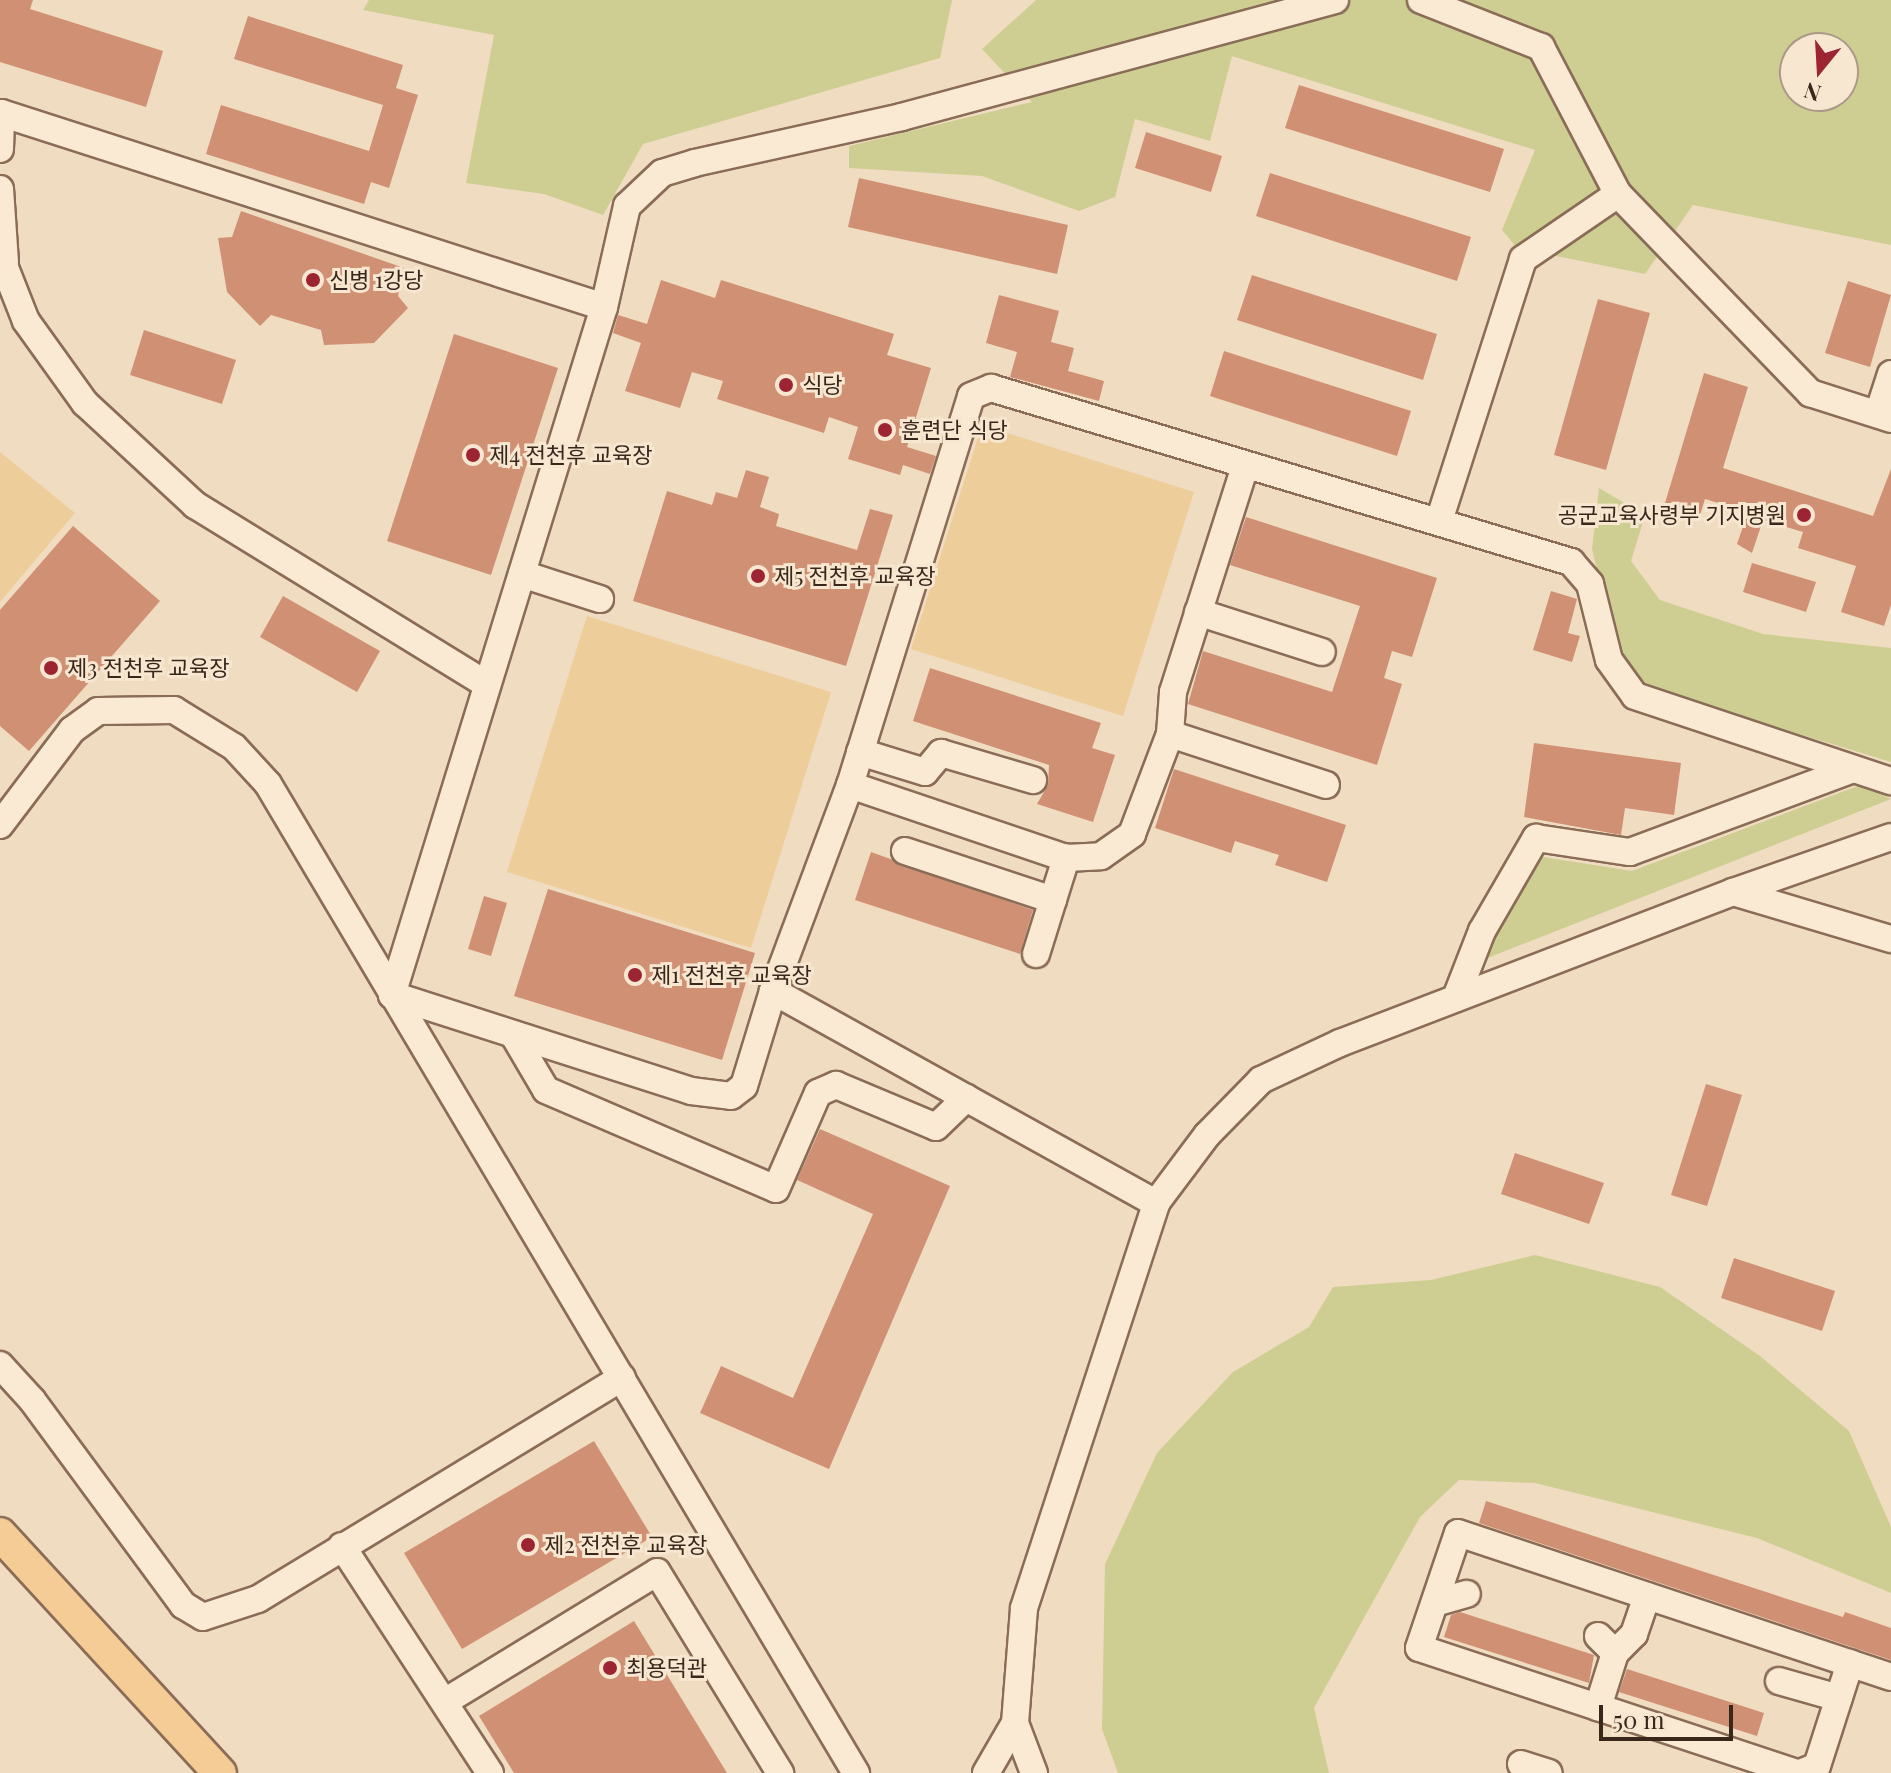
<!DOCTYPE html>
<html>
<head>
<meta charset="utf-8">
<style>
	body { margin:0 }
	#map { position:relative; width:1891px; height:1773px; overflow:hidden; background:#f0dcc0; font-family:"Playfair Display","Noto Sans KR",serif }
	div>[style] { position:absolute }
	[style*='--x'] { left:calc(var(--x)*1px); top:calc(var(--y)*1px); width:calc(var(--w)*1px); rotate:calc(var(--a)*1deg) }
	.green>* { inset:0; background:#cece93 }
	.sand>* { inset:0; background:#edce9b }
	.building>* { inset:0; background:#d09074 }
	.roads { filter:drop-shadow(2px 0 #8a6c57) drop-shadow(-2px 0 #8a6c57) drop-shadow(0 2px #8a6c57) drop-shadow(0 -2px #8a6c57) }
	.minor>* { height:26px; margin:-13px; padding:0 13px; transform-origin:13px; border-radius:13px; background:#faead4 }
	.major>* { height:32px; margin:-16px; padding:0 16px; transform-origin:16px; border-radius:16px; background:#f5cc95 }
	.dots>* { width:22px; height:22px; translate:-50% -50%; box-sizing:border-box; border:4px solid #f7e7d0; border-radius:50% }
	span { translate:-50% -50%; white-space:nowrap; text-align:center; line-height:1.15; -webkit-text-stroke:6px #f7e7d0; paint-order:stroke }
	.poi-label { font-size:22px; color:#39271c }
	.left { translate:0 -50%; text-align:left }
	.right { translate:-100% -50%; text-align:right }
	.north { position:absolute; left:1779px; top:32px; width:80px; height:80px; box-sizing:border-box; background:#f7e7d0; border:2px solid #ab9a88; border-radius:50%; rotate:198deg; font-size:22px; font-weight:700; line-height:32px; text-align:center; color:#39271c }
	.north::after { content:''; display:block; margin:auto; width:28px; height:36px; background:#9c2433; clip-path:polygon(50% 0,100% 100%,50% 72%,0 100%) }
	.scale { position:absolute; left:1599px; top:1705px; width:134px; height:36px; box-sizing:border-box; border:4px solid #39271c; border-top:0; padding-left:10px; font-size:24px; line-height:28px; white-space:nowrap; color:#39271c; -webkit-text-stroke:6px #f7e7d0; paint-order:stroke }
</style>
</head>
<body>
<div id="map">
	<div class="green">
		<div style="clip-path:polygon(369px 0,952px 0,940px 58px,643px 144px,603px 215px,544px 194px,466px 183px,494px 35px,363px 10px)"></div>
		<div style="clip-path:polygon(evenodd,1036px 0,1891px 0,1891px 245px,1693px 205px,1645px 274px,1517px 248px,1502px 230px,1535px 150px,1232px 56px,1210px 141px,1135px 119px,1115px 197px,1079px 211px,982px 176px,849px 168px,849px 146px,1032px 102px,982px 49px,1036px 0,1795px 48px,1843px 48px,1843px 96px,1795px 96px,1795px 48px)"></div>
		<div style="clip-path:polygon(1599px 488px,1645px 515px,1631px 561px,1660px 600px,1763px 634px,1891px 648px,1891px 762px,1646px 687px,1618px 655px,1592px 549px)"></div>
		<div style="clip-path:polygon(1863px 784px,1891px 799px,1480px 961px,1537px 856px,1632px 871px)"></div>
		<div style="clip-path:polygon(1535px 1255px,1660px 1287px,1760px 1356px,1849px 1431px,1891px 1527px,1891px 1593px,1757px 1538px,1535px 1483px,1459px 1480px,1420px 1517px,1314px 1708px,1329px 1773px,1118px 1773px,1102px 1729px,1105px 1564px,1157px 1453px,1233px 1372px,1309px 1327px,1333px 1287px,1431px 1280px)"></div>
	</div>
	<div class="sand">
		<div style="clip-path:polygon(982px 425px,1194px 492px,1123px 716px,911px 649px)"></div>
		<div style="clip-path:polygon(0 452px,75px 513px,0 602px)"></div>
		<div style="clip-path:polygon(587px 616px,831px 692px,751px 948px,507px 872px)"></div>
	</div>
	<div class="building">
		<div style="clip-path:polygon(0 0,33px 0,30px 9px,163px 51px,146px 107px,0 62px)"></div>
		<div style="clip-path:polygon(248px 16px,403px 65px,396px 88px,418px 95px,389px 188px,371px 182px,364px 204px,206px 154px,221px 105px,369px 151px,383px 105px,234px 59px)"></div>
		<div style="clip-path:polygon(1299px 85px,1504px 149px,1490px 192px,1285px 128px)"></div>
		<div style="clip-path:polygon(1146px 132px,1222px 156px,1211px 192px,1135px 168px)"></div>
		<div style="clip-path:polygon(1270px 173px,1471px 237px,1457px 281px,1256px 216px)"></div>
		<div style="clip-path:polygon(859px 178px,1068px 225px,1057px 274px,848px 227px)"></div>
		<div style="clip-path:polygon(241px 211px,404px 268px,398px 296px,408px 308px,374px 343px,324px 345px,321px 330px,271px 315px,260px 326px,227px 292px,218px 238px,232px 237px)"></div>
		<div style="clip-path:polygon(1252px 275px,1437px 334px,1423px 380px,1237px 320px)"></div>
		<div style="clip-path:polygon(661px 280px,715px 298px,721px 280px,894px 334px,887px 355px,931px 368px,907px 447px,936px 456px,930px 474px,903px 465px,900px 475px,848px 459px,858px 427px,829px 417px,824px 433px,717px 399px,723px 381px,692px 372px,680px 408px,625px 391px,641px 343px,613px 333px,618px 315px,647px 324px)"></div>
		<div style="clip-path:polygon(1848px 281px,1891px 295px,1870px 367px,1825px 353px)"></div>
		<div style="clip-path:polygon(999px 295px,1059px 311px,1051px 342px,1074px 348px,1068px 371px,1104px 381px,1099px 401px,1010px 377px,1017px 352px,986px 343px)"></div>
		<div style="clip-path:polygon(1598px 299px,1650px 313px,1606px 470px,1554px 455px)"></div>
		<div style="clip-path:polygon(144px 330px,236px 360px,222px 404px,130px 375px)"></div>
		<div style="clip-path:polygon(454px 334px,558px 368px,491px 575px,387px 541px)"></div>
		<div style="clip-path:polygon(1224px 351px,1411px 411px,1397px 456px,1210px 396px)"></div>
		<div style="clip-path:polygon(1704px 373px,1748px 387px,1723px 468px,1873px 516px,1891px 469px,1891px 605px,1884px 626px,1841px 612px,1856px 566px,1798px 548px,1803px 532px,1763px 520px,1752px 553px,1737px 544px,1748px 512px,1705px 499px,1700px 515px,1665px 503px)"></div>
		<div style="clip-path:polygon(746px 470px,769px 477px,760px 507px,779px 514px,776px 526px,857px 550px,870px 509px,893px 515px,846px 666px,633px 601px,667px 491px,712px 505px,716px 492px,737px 498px)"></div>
		<div style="clip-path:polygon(1246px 517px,1437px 578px,1412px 657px,1392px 651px,1384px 678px,1402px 684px,1377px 765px,1188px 704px,1203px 651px,1332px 692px,1360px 606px,1230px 565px)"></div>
		<div style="clip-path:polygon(73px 526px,160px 601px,29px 751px,0 726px,0 610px)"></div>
		<div style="clip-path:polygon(1752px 563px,1816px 582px,1806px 612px,1743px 592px)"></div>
		<div style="clip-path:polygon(1551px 591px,1577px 599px,1568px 633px,1580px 636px,1572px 662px,1533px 650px)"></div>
		<div style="clip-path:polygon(283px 596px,380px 651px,357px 692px,260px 637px)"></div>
		<div style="clip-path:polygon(930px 668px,1101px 723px,1092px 748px,1115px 755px,1093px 822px,1037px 804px,1048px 785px,1049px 765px,913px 721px)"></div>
		<div style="clip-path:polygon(1534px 743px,1681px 763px,1674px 815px,1625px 808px,1621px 835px,1524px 817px)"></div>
		<div style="clip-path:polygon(1174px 769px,1346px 825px,1327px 882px,1275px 865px,1279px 855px,1235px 841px,1231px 853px,1155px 828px)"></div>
		<div style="clip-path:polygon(871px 852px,1033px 910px,1020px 954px,855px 900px)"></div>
		<div style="clip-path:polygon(548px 889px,755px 953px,722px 1060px,514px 996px)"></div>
		<div style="clip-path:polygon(484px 896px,507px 903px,491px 956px,468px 949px)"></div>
		<div style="clip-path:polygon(1706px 1084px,1742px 1095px,1707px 1206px,1671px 1195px)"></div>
		<div style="clip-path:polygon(820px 1129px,950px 1186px,829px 1469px,700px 1413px,721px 1366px,793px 1398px,873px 1214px,797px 1180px)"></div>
		<div style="clip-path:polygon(1515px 1153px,1604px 1183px,1589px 1224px,1501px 1194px)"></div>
		<div style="clip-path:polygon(1734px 1258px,1835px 1291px,1822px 1331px,1721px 1298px)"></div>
		<div style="clip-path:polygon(594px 1441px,652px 1537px,462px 1649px,404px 1553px)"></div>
		<div style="clip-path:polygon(1486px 1501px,1843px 1617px,1845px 1612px,1891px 1628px,1891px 1660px,1479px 1523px)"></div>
		<div style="clip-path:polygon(1460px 1612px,1594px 1655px,1589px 1683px,1444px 1637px,1451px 1615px)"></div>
		<div style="clip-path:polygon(634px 1621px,727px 1773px,514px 1773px,479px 1716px)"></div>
		<div style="clip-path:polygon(1627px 1669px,1764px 1713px,1757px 1736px,1619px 1692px)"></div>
	</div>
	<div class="roads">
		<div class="minor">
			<div style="--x:1335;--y:0;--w:449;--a:164.9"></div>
			<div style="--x:902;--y:117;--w:212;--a:167.5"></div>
			<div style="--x:695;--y:163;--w:34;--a:163"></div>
			<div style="--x:662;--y:173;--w:48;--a:136.7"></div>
			<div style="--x:627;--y:206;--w:104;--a:102.8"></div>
			<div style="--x:604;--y:307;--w:720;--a:107.13"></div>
			<div style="--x:392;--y:995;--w:314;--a:17.8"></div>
			<div style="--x:691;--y:1091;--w:40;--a:7.1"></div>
			<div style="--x:731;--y:1096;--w:16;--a:-38"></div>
			<div style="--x:744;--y:1086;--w:99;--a:-73"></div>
			<div style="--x:773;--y:991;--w:220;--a:-69.5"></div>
			<div style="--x:850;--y:785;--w:407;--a:-72.7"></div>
			<div style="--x:971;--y:396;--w:22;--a:-22"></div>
			<div style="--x:991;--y:388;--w:606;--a:16.7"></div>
			<div style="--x:1571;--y:562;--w:29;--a:49"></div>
			<div style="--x:1590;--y:584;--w:78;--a:76"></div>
			<div style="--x:1609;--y:660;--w:44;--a:54.2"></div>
			<div style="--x:1635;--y:696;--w:270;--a:18.4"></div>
			<div style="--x:1421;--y:0;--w:129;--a:21.4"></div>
			<div style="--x:1541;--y:47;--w:166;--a:62.4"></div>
			<div style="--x:1618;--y:194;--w:277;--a:46"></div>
			<div style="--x:1810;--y:393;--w:85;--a:17.8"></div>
			<div style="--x:0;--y:149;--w:36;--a:-88"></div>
			<div style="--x:1;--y:113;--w:633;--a:17.83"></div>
			<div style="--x:0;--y:189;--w:73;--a:86.1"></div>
			<div style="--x:0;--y:255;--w:71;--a:68.5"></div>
			<div style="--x:26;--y:321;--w:101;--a:54.3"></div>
			<div style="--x:85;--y:403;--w:150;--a:42.8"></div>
			<div style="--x:195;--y:505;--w:342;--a:31.6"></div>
			<div style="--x:1878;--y:414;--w:42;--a:-72"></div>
			<div style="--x:1439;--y:521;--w:275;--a:-72.2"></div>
			<div style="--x:1523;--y:259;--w:115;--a:-34.4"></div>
			<div style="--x:522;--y:574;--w:82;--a:17.8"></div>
			<div style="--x:1198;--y:612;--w:130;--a:17.9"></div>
			<div style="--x:1170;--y:734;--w:42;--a:-85.9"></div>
			<div style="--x:1173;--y:692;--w:237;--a:-72.3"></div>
			<div style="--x:860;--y:752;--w:68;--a:17.1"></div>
			<div style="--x:925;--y:772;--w:25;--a:-50"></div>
			<div style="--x:941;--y:753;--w:96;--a:16.4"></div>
			<div style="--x:850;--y:785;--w:228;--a:18.7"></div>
			<div style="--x:1066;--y:858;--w:35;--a:-3"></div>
			<div style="--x:1101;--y:856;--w:38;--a:-35"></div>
			<div style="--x:1132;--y:834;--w:107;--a:-69.2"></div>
			<div style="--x:1170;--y:734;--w:164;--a:18.1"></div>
			<div style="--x:0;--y:825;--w:119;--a:-52.8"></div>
			<div style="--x:72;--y:730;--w:32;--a:-36"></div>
			<div style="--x:98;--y:711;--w:76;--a:-0.8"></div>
			<div style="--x:174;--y:710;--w:70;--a:31.7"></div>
			<div style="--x:234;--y:747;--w:50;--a:47.4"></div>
			<div style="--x:268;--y:784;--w:1151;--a:59.27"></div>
			<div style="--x:905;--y:851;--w:156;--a:18.3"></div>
			<div style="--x:1733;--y:892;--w:165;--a:16.6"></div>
			<div style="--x:1036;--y:954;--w:101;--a:-72.6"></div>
			<div style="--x:773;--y:991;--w:438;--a:29"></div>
			<div style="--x:1457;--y:995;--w:69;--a:-68.7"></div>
			<div style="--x:1482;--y:931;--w:108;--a:-59.9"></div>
			<div style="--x:1536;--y:838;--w:95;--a:8.5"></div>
			<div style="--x:1630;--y:852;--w:238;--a:-20.4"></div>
			<div style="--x:513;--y:1034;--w:65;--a:59.5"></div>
			<div style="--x:546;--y:1090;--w:250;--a:23.3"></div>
			<div style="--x:776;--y:1189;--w:105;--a:-66.4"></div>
			<div style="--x:818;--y:1093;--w:20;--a:-24"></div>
			<div style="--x:836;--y:1085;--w:108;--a:22.8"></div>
			<div style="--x:936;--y:1127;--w:42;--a:-44"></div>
			<div style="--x:0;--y:1365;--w:47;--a:47.6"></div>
			<div style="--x:32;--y:1400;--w:255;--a:53.6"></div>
			<div style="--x:183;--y:1605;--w:23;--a:31"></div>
			<div style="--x:203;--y:1617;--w:58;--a:-18.1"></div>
			<div style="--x:258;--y:1599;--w:426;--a:-31.3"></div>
			<div style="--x:342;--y:1546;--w:271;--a:56.9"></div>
			<div style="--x:1435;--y:1603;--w:33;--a:-16"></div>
			<div style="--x:1598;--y:1636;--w:24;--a:45"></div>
			<div style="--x:1615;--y:1653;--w:57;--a:107.5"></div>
			<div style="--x:1615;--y:1653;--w:27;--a:-45"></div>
			<div style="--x:1634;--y:1634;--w:40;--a:-71.1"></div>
			<div style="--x:1779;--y:1681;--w:62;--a:15.8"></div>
			<div style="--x:446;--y:1701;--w:247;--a:-31.4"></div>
			<div style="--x:657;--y:1572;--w:236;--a:58.5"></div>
			<div style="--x:1521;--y:1764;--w:29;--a:18"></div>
			<div style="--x:986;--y:1773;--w:58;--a:-59.9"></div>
			<div style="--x:1034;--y:1773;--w:53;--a:-110.8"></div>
			<div style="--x:1015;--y:1723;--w:115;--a:-85.5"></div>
			<div style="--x:1024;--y:1608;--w:426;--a:-71.9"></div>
			<div style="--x:1156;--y:1203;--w:85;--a:-53.1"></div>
			<div style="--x:1207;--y:1135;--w:77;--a:-45.5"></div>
			<div style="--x:1261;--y:1080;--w:87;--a:-25.1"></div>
			<div style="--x:1340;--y:1043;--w:421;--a:-21"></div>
			<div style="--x:1733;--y:892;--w:167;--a:-19.2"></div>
			<div style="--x:1797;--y:1773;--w:398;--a:-161.7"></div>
			<div style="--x:1419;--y:1648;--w:121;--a:-71.3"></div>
			<div style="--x:1458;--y:1533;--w:456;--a:18.4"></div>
			<div style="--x:1800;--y:1773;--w:18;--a:-22"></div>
			<div style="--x:1817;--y:1766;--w:108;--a:-72.2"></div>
		</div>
		<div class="major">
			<div style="--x:0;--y:1534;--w:325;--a:47.4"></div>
		</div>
	</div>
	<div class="dots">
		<div style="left:313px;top:280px;background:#9c2433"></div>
		<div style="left:786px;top:385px;background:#9c2433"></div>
		<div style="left:885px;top:430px;background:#9c2433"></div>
		<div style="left:473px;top:455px;background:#9c2433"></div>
		<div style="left:1804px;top:515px;background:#9c2433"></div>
		<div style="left:758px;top:576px;background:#9c2433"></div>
		<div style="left:51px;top:668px;background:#9c2433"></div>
		<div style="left:635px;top:975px;background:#9c2433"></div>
		<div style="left:528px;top:1545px;background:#9c2433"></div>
		<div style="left:610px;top:1668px;background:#9c2433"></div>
	</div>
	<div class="poi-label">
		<span class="left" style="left:329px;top:280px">신병 1강당</span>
		<span class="left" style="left:802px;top:385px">식당</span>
		<span class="left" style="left:901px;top:430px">훈련단 식당</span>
		<span class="left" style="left:489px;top:455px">제4 전천후 교육장</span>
		<span class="right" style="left:1786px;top:515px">공군교육사령부 기지병원</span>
		<span class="left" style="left:774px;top:576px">제5 전천후 교육장</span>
		<span class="left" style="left:67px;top:668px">제3 전천후 교육장</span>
		<span class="left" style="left:651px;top:975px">제1 전천후 교육장</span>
		<span class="left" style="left:544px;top:1545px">제2 전천후 교육장</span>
		<span class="left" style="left:626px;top:1668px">최용덕관</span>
	</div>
	<div class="north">N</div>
	<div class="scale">50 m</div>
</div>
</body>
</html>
